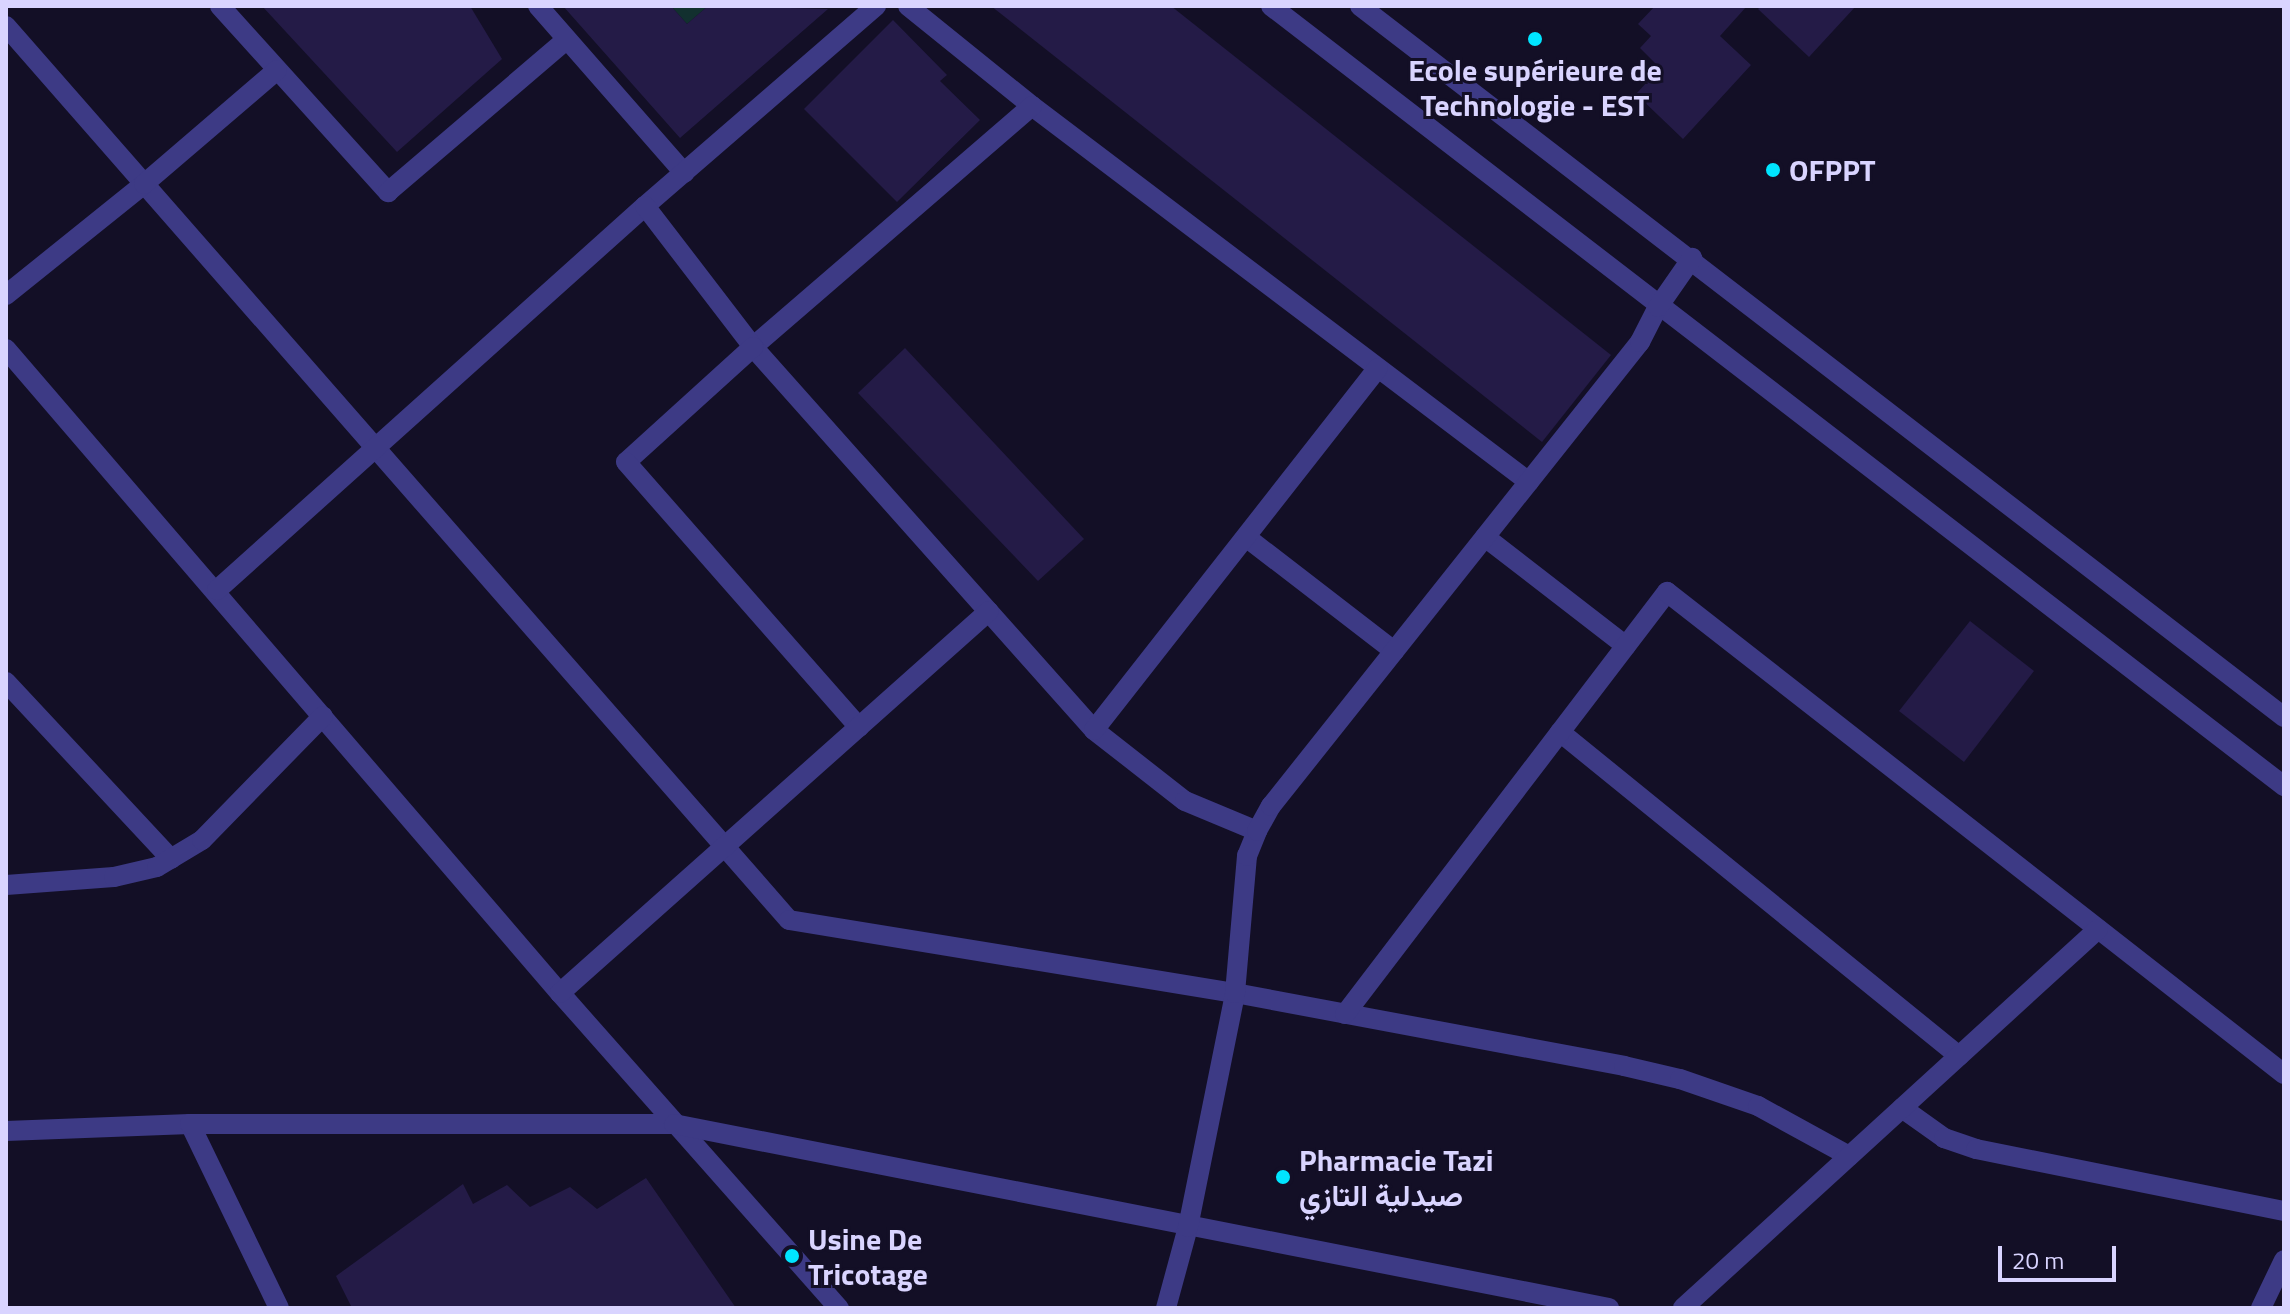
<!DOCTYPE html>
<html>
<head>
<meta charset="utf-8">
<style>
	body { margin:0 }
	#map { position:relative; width:2290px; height:1314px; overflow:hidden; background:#130f26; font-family:"Titillium Web",Vazirmatn,sans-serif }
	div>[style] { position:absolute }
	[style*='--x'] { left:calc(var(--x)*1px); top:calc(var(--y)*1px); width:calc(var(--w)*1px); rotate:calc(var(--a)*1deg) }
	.green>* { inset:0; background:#12302f }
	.building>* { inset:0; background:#241b47 }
	.street>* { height:20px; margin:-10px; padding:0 10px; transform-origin:10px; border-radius:10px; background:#3d3a85 }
	.dots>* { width:22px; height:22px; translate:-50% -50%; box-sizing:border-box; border:4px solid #130f26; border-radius:50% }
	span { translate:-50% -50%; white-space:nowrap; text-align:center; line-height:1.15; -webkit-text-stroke:6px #130f26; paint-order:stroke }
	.poi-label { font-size:30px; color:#d9d4ff; font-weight:700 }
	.left { translate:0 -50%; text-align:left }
	.frame { position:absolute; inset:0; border:8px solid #d9d4ff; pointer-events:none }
	.scale { position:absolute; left:1998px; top:1246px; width:118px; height:36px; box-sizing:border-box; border:4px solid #d9d4ff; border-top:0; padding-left:10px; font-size:24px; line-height:28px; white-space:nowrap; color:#d9d4ff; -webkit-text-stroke:6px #130f26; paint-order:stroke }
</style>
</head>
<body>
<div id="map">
	<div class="green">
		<div style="clip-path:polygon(671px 6px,708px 6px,687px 24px)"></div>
	</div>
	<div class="building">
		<div style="clip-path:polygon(262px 6px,470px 6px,502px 59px,397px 152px)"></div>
		<div style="clip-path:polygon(563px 6px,671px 6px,687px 24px,708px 6px,828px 9px,680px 138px)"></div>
		<div style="clip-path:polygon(991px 6px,1171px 6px,1611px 355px,1542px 442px)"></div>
		<div style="clip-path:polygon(1655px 6px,1747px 6px,1720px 36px,1751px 65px,1683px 139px,1636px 94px,1660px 68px,1640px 48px,1651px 36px,1638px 24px)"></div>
		<div style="clip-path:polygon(1761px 6px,1856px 6px,1809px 57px,1758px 9px)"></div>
		<div style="clip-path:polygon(893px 20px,947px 75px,940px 81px,980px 120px,897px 202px,804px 109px)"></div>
		<div style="clip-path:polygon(905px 348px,1084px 539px,1038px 581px,858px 393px)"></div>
		<div style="clip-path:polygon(1970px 621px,2034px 671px,1964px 762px,1899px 711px)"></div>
		<div style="clip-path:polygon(646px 1178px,736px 1308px,352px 1308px,336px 1276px,463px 1184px,473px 1204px,507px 1185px,530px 1207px,570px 1187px,597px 1209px)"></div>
	</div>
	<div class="street">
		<div style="--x:220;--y:6;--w:251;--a:47.9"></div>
		<div style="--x:388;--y:192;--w:235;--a:-40.5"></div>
		<div style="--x:538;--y:6;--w:222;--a:48.8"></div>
		<div style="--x:908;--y:6;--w:159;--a:38.9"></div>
		<div style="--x:1032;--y:106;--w:623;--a:37.11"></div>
		<div style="--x:1271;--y:6;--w:1279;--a:37.6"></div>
		<div style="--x:1360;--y:6;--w:1166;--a:37.58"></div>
		<div style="--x:6;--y:26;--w:1188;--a:48.79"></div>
		<div style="--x:789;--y:920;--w:452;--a:9.3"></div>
		<div style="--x:1235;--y:993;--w:396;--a:10.6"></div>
		<div style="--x:1624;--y:1066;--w:57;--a:13.1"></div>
		<div style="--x:1680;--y:1079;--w:83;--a:19.1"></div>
		<div style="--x:1758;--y:1106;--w:104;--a:28.8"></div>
		<div style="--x:1032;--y:106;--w:369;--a:139.2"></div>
		<div style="--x:753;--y:347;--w:513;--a:48.32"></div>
		<div style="--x:1094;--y:730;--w:115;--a:38"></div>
		<div style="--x:1185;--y:801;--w:78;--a:22.6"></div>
		<div style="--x:645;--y:206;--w:306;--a:-40.9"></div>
		<div style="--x:6;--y:295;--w:177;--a:-38.8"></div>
		<div style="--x:144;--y:184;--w:175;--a:-40.6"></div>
		<div style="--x:6;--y:349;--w:850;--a:49.3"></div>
		<div style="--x:560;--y:993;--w:421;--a:48.5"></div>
		<div style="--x:1246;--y:537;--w:187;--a:37.6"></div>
		<div style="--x:1485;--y:537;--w:178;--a:37.7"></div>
		<div style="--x:217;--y:590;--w:575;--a:-41.9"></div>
		<div style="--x:645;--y:206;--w:178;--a:52.5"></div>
		<div style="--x:753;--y:347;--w:171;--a:137.8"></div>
		<div style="--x:626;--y:462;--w:353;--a:48.7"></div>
		<div style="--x:6;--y:682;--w:242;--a:47"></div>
		<div style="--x:1094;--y:730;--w:460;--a:-51.9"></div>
		<div style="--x:1560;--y:732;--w:514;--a:39.08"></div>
		<div style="--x:6;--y:885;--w:108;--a:-4.2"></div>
		<div style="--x:114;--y:877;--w:44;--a:-13.1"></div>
		<div style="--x:157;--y:867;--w:52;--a:-31"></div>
		<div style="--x:202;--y:840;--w:173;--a:-45.7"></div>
		<div style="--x:560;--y:993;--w:574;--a:-41.68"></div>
		<div style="--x:1345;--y:1014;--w:531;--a:-52.66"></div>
		<div style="--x:1667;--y:592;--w:783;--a:38"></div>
		<div style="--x:1902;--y:1108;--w:52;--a:35.5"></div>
		<div style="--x:1944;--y:1138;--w:34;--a:19"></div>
		<div style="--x:1976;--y:1149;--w:314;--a:11.4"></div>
		<div style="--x:190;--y:1124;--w:204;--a:64.2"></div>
		<div style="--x:6;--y:1131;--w:184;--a:-2.2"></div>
		<div style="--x:190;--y:1124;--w:484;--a:0"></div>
		<div style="--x:674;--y:1124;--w:953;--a:11.13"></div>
		<div style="--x:1166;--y:1308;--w:84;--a:-74.8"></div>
		<div style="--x:1188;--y:1227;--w:239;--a:-78.6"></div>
		<div style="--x:1235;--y:993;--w:138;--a:-85"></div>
		<div style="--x:1247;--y:856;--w:27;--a:-68"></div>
		<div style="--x:1257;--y:831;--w:29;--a:-61"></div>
		<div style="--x:1271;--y:806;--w:593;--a:-51.51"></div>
		<div style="--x:1640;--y:342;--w:39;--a:-63"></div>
		<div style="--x:1658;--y:307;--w:60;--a:-55.2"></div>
		<div style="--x:1683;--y:1308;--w:562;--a:-42.4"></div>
		<div style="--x:2261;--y:1308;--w:53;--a:-64.4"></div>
	</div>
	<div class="dots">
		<div style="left:1535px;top:39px;background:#00e5ff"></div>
		<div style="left:1773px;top:170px;background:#00e5ff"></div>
		<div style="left:1283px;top:1177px;background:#00e5ff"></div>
		<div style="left:792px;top:1256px;background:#00e5ff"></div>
	</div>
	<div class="poi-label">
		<span style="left:1535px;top:87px">Ecole supérieure de<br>Technologie - EST</span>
		<span class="left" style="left:1789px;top:170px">OFPPT</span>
		<span class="left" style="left:1299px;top:1177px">Pharmacie Tazi<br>صيدلية التازي</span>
		<span class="left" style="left:808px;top:1256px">Usine De<br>Tricotage</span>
	</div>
	<div class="frame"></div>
	<div class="scale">20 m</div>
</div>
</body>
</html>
